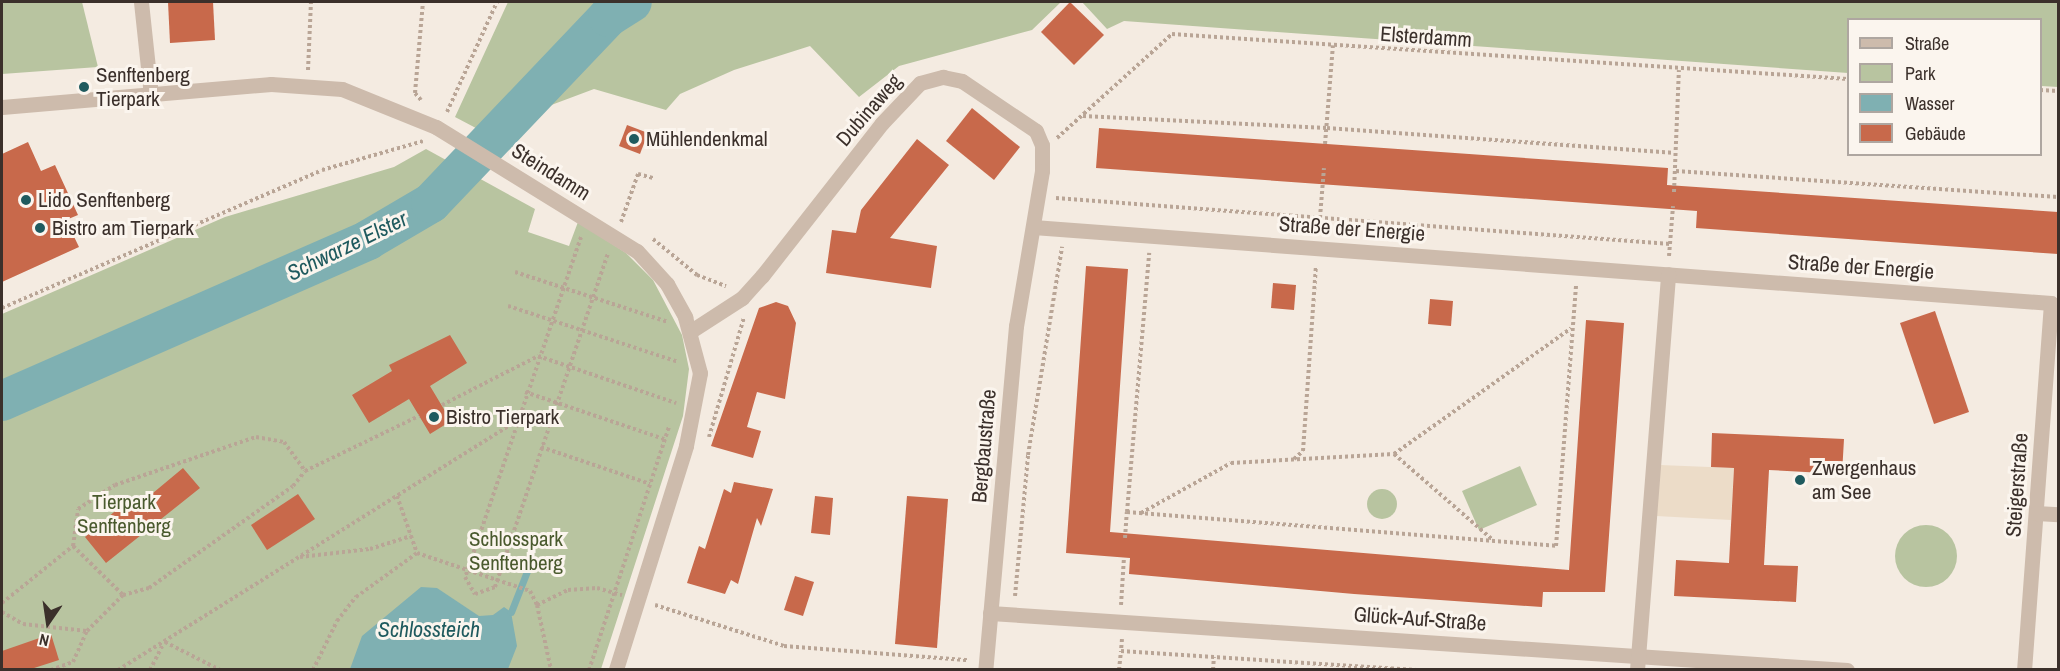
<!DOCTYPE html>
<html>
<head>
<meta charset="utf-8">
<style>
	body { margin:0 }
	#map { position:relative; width:2060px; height:671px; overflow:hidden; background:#f4ebe1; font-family:"Archivo Narrow",sans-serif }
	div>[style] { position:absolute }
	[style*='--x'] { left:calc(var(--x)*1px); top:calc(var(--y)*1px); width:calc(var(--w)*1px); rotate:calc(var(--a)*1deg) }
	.green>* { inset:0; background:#b8c4a0 }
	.round { border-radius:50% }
	.plaza>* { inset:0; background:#ecdcc8 }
	.water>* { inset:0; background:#7fb0b2 }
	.stream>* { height:7px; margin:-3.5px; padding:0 3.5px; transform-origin:3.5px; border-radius:3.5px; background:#7fb0b2 }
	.river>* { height:40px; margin:-20px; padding:0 20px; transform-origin:20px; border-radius:20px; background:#7fb0b2 }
	.building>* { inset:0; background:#c8694b }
	.path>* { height:4px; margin-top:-2px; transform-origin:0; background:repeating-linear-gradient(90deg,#b9a596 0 3px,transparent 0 6px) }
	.minor>* { height:15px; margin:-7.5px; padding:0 7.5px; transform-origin:7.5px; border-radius:7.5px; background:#cdbbac }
	.dots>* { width:16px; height:16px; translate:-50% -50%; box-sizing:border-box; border:3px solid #fbf5ee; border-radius:50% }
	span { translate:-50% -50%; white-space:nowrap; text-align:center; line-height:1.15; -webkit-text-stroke:6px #fbf5ee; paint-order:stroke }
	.street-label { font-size:21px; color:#3b302b }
	.poi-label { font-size:21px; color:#3b302b }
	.left { translate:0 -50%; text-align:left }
	.park-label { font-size:21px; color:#4a5a2e }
	.water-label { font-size:22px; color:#1f5a5e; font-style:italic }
	.frame { position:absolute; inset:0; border:3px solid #3b302b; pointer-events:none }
	.legend { position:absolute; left:1847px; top:18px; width:195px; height:138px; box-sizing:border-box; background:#fbf5ee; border:2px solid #aea6a0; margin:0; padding:8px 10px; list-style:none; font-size:18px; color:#3b302b }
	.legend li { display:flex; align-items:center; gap:12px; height:30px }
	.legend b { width:30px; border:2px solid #aea6a0 }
	.north { position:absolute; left:18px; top:593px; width:60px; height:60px; -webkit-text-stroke:4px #fbf5ee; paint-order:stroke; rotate:193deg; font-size:16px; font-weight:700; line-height:24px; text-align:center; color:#3b302b }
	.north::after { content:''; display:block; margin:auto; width:21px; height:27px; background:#3b302b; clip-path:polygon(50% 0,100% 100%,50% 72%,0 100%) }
</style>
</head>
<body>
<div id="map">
	<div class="green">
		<div style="clip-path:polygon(2px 2px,82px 2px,98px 67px,2px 74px)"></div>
		<div style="clip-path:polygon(508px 2px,1061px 2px,1032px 30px,899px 66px,859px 97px,810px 46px,734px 70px,680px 94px,666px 110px,594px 89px,546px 107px,512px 147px,455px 117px)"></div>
		<div style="clip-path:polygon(1082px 2px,2058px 2px,2058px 87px,2041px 86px,2040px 20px,1848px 20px,1848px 73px,1124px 21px,1107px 29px)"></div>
		<div style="clip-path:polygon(426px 149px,535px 209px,528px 232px,569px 246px,578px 222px,626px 253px,653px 280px,682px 335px,689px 369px,683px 416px,601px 669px,2px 669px,2px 314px,225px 217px,394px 167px)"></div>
		<div style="clip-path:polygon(1520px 466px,1537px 505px,1479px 530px,1462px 491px)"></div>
		<div class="round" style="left:1367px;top:489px;width:30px;height:30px"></div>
		<div class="round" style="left:1895px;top:525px;width:62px;height:62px"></div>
	</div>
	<div class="plaza">
		<div style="clip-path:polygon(1660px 465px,1734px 468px,1731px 520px,1656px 516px)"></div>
	</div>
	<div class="water">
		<div style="clip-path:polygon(421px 587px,437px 588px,479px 616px,493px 615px,504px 607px,511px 612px,517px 646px,508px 669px,350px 669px,362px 636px)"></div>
	</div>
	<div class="stream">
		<div style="--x:511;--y:612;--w:55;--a:-68.6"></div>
	</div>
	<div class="river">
		<div style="--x:2;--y:401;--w:400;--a:-23.7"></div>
		<div style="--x:368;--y:240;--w:73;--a:-30.4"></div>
		<div style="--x:431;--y:203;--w:257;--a:-46.4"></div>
		<div style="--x:608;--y:17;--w:28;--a:-32"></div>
	</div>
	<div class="building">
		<div style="clip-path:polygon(168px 2px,213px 2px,215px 40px,170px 43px)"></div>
		<div style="clip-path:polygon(1070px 2px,1104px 35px,1074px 65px,1041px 32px)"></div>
		<div style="clip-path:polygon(972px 108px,1020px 147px,994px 180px,946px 141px)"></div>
		<div style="clip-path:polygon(627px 125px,648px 133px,640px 154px,619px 146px)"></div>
		<div style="clip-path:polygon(1099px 128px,1668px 168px,1667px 185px,2058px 212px,2058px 254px,1696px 228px,1697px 211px,1096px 168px)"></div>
		<div style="clip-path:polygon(917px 139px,949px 165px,890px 238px,937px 246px,931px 288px,826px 273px,832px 230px,856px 233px,861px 210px)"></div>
		<div style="clip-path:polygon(28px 142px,41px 171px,55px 165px,78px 215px,66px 220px,79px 247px,2px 282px,2px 154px)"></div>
		<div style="clip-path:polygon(1086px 266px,1128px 269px,1110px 532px,1569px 570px,1586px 320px,1624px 323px,1605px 592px,1543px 592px,1542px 607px,1354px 594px,1129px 574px,1130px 558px,1066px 553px)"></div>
		<div style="clip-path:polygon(1273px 283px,1296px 285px,1294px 310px,1271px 308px)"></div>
		<div style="clip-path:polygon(1430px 299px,1453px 301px,1451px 326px,1428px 324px)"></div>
		<div style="clip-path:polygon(776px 302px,788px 306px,796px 323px,785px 399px,757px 392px,747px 427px,761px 431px,753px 458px,711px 446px,759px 308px)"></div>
		<div style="clip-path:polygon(1935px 311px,1969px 412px,1934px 424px,1900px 323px)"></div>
		<div style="clip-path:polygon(450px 335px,467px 363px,430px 386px,451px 421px,430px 434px,409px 399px,369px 423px,352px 395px,392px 371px,389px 365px)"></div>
		<div style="clip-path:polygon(1712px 433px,1844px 439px,1842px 474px,1769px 470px,1764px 565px,1798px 566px,1796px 602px,1674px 596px,1676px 560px,1729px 563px,1734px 468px,1711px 467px)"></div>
		<div style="clip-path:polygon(183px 468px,200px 488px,106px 563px,85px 537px,128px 500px,135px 508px)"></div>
		<div style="clip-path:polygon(734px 482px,773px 489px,761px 526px,757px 518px,738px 584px,731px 580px,725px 594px,687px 583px,699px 546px,705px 549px,724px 489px,731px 493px)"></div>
		<div style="clip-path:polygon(298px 494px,315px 519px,267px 550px,251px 525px)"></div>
		<div style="clip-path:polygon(815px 496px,833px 498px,830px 535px,811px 533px)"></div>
		<div style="clip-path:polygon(907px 496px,948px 499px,937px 648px,895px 644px)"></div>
		<div style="clip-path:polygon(795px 576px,814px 582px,803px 616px,784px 610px)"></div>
		<div style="clip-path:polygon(51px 634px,59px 660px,31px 669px,2px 669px,2px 651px)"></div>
	</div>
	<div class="path">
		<div style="--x:308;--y:70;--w:68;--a:-87.5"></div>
		<div style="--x:2040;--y:90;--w:18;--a:3"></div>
		<div style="--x:421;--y:100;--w:9;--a:-131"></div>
		<div style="--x:415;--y:93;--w:91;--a:-85"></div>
		<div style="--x:447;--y:112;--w:121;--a:-65.6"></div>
		<div style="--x:1083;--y:116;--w:244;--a:2.8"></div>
		<div style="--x:1327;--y:128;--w:346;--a:4.1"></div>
		<div style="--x:1057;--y:138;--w:155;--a:-42.1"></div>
		<div style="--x:1172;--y:34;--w:677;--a:3.81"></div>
		<div style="--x:1325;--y:144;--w:99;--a:-85.4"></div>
		<div style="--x:1676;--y:171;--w:383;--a:3.9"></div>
		<div style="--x:1674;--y:192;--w:122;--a:-87.7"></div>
		<div style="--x:1056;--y:198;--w:616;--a:4.28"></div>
		<div style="--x:621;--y:222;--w:51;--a:-70.5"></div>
		<div style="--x:638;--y:174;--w:16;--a:15"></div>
		<div style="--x:1319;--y:230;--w:62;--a:-85.4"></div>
		<div style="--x:581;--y:237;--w:359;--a:108.8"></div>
		<div style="--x:465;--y:577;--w:20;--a:60"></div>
		<div style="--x:475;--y:594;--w:21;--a:-19"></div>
		<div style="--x:495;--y:587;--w:352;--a:-71.3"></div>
		<div style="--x:653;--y:239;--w:57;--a:39.3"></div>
		<div style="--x:697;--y:275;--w:31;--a:21"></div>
		<div style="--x:1669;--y:256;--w:50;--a:-85.4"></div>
		<div style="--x:515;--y:272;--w:161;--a:18.1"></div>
		<div style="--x:508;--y:306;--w:179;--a:18.2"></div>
		<div style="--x:2;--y:308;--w:348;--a:-23.3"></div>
		<div style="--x:322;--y:170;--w:105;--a:-16"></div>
		<div style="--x:525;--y:392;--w:147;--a:18.7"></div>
		<div style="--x:442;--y:405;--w:108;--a:-27"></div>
		<div style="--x:538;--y:356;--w:146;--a:18.8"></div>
		<div style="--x:709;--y:437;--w:125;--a:-73.7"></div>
		<div style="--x:541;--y:447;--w:115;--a:18.7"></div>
		<div style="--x:1394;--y:454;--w:131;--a:41"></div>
		<div style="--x:1294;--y:459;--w:12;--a:-42"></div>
		<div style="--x:1303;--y:451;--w:184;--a:-86"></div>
		<div style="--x:397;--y:496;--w:60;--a:70.7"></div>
		<div style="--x:1127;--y:512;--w:260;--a:-85.1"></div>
		<div style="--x:1141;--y:513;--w:103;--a:-29.1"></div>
		<div style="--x:1231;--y:463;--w:163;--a:-3.2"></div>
		<div style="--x:1394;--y:454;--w:217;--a:-35.4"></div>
		<div style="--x:1125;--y:538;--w:26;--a:-86"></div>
		<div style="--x:1127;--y:512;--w:430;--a:4.5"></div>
		<div style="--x:1556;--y:546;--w:263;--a:-85.6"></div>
		<div style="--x:73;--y:546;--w:70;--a:44.4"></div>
		<div style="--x:417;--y:553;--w:119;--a:18.6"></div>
		<div style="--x:530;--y:591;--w:16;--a:63"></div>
		<div style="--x:537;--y:605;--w:34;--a:-26"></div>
		<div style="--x:568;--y:590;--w:29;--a:-4"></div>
		<div style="--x:597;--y:588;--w:26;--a:16"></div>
		<div style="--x:300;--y:557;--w:70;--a:-6.5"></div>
		<div style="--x:370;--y:549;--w:43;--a:-17.6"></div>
		<div style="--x:1015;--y:596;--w:142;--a:-84.7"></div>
		<div style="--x:1028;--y:455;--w:211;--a:-80.7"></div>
		<div style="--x:2;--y:603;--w:91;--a:-38.8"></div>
		<div style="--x:73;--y:546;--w:37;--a:-82"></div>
		<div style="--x:78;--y:509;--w:44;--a:-33"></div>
		<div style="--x:115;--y:485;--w:149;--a:-18.8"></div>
		<div style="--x:256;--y:437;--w:28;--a:10"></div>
		<div style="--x:284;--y:442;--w:36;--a:54"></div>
		<div style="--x:305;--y:471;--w:127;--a:-25.8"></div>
		<div style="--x:537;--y:605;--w:66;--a:77.8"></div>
		<div style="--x:655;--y:605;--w:135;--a:17.6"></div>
		<div style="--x:784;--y:646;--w:185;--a:4.4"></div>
		<div style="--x:1121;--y:605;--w:48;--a:-86.4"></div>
		<div style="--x:2;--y:612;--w:24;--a:30"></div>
		<div style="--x:23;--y:624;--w:64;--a:6.2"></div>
		<div style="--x:87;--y:631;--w:51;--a:-45"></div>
		<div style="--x:123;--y:595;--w:27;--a:-15"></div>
		<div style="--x:149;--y:588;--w:176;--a:-35.3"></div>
		<div style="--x:293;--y:486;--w:19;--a:-51"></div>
		<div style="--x:1122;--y:639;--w:12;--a:95"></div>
		<div style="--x:1121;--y:651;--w:296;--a:3.7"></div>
		<div style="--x:165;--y:642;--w:62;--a:27"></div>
		<div style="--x:51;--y:670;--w:23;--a:-20"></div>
		<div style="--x:73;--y:662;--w:34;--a:-66"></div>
		<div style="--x:118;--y:670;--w:468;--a:-32"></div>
		<div style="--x:150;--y:670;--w:29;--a:-63"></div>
		<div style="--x:313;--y:670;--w:55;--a:-63.9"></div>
		<div style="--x:337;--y:621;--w:31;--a:-52"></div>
		<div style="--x:356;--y:597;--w:75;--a:-35.8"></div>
		<div style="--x:589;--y:670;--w:257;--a:-71.8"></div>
		<div style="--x:1119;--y:670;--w:19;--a:-84"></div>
		<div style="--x:1213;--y:670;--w:13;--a:-86"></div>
	</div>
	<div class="minor">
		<div style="--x:141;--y:2;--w:94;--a:83.9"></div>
		<div style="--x:2;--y:107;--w:270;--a:-4.9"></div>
		<div style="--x:271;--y:84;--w:71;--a:4"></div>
		<div style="--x:342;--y:89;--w:101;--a:22"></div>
		<div style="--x:436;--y:127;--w:236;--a:31.7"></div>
		<div style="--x:637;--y:251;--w:45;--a:47.7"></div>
		<div style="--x:667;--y:284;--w:38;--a:61"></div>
		<div style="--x:685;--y:317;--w:58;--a:75"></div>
		<div style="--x:700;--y:373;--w:74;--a:100.9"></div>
		<div style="--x:686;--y:446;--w:235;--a:107.4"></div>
		<div style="--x:1033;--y:227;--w:1021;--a:4.27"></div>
		<div style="--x:2051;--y:303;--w:368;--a:94.2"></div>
		<div style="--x:691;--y:331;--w:61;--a:-32.9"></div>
		<div style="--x:742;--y:298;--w:30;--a:-48"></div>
		<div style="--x:762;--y:276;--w:194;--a:-51.9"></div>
		<div style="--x:882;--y:123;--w:55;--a:-46.5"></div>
		<div style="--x:920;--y:83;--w:24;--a:-15"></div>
		<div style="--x:943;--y:77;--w:19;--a:12"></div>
		<div style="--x:962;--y:81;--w:89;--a:34"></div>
		<div style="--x:1036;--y:131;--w:15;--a:67"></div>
		<div style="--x:1042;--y:145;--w:26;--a:90"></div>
		<div style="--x:1042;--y:171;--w:157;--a:99.5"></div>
		<div style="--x:1016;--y:326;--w:345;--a:95.1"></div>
		<div style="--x:2036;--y:513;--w:22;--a:3"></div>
		<div style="--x:990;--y:613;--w:859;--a:3.81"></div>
		<div style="--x:1637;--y:670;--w:397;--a:-85.5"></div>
	</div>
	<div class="dots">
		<div style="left:84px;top:87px;background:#1f5a5e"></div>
		<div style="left:634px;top:139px;background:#1f5a5e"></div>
		<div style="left:26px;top:200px;background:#1f5a5e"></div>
		<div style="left:40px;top:228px;background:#1f5a5e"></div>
		<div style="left:434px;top:417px;background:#1f5a5e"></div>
		<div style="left:1800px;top:480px;background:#1f5a5e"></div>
	</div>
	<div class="street-label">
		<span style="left:1426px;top:37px;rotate:4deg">Elsterdamm</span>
		<span style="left:869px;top:110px;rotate:-49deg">Dubinaweg</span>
		<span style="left:551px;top:172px;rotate:32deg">Steindamm</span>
		<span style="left:1352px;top:229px;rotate:4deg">Straße der Energie</span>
		<span style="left:1861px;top:267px;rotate:4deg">Straße der Energie</span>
		<span style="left:984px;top:446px;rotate:-85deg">Bergbaustraße</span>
		<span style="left:2017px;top:485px;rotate:-86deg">Steigerstraße</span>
		<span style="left:1420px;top:619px;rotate:4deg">Glück-Auf-Straße</span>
	</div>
	<div class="poi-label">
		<span class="left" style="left:96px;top:87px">Senftenberg<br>Tierpark</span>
		<span class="left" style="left:646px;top:139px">Mühlendenkmal</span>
		<span class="left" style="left:38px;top:200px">Lido Senftenberg</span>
		<span class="left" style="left:52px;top:228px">Bistro am Tierpark</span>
		<span class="left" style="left:446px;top:417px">Bistro Tierpark</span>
		<span class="left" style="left:1812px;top:480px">Zwergenhaus<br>am See</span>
	</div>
	<div class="park-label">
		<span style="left:124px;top:514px">Tierpark<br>Senftenberg</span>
		<span style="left:516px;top:551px">Schlosspark<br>Senftenberg</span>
	</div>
	<div class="water-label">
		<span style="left:347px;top:246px;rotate:-26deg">Schwarze Elster</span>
		<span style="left:429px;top:630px">Schlossteich</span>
	</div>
	<div class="frame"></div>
	<ul class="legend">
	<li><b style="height:8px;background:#cdbbac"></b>Straße</li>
	<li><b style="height:16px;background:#b8c4a0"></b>Park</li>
	<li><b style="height:16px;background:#7fb0b2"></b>Wasser</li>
	<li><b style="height:16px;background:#c8694b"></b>Gebäude</li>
	</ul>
	<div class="north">N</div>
</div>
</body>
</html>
